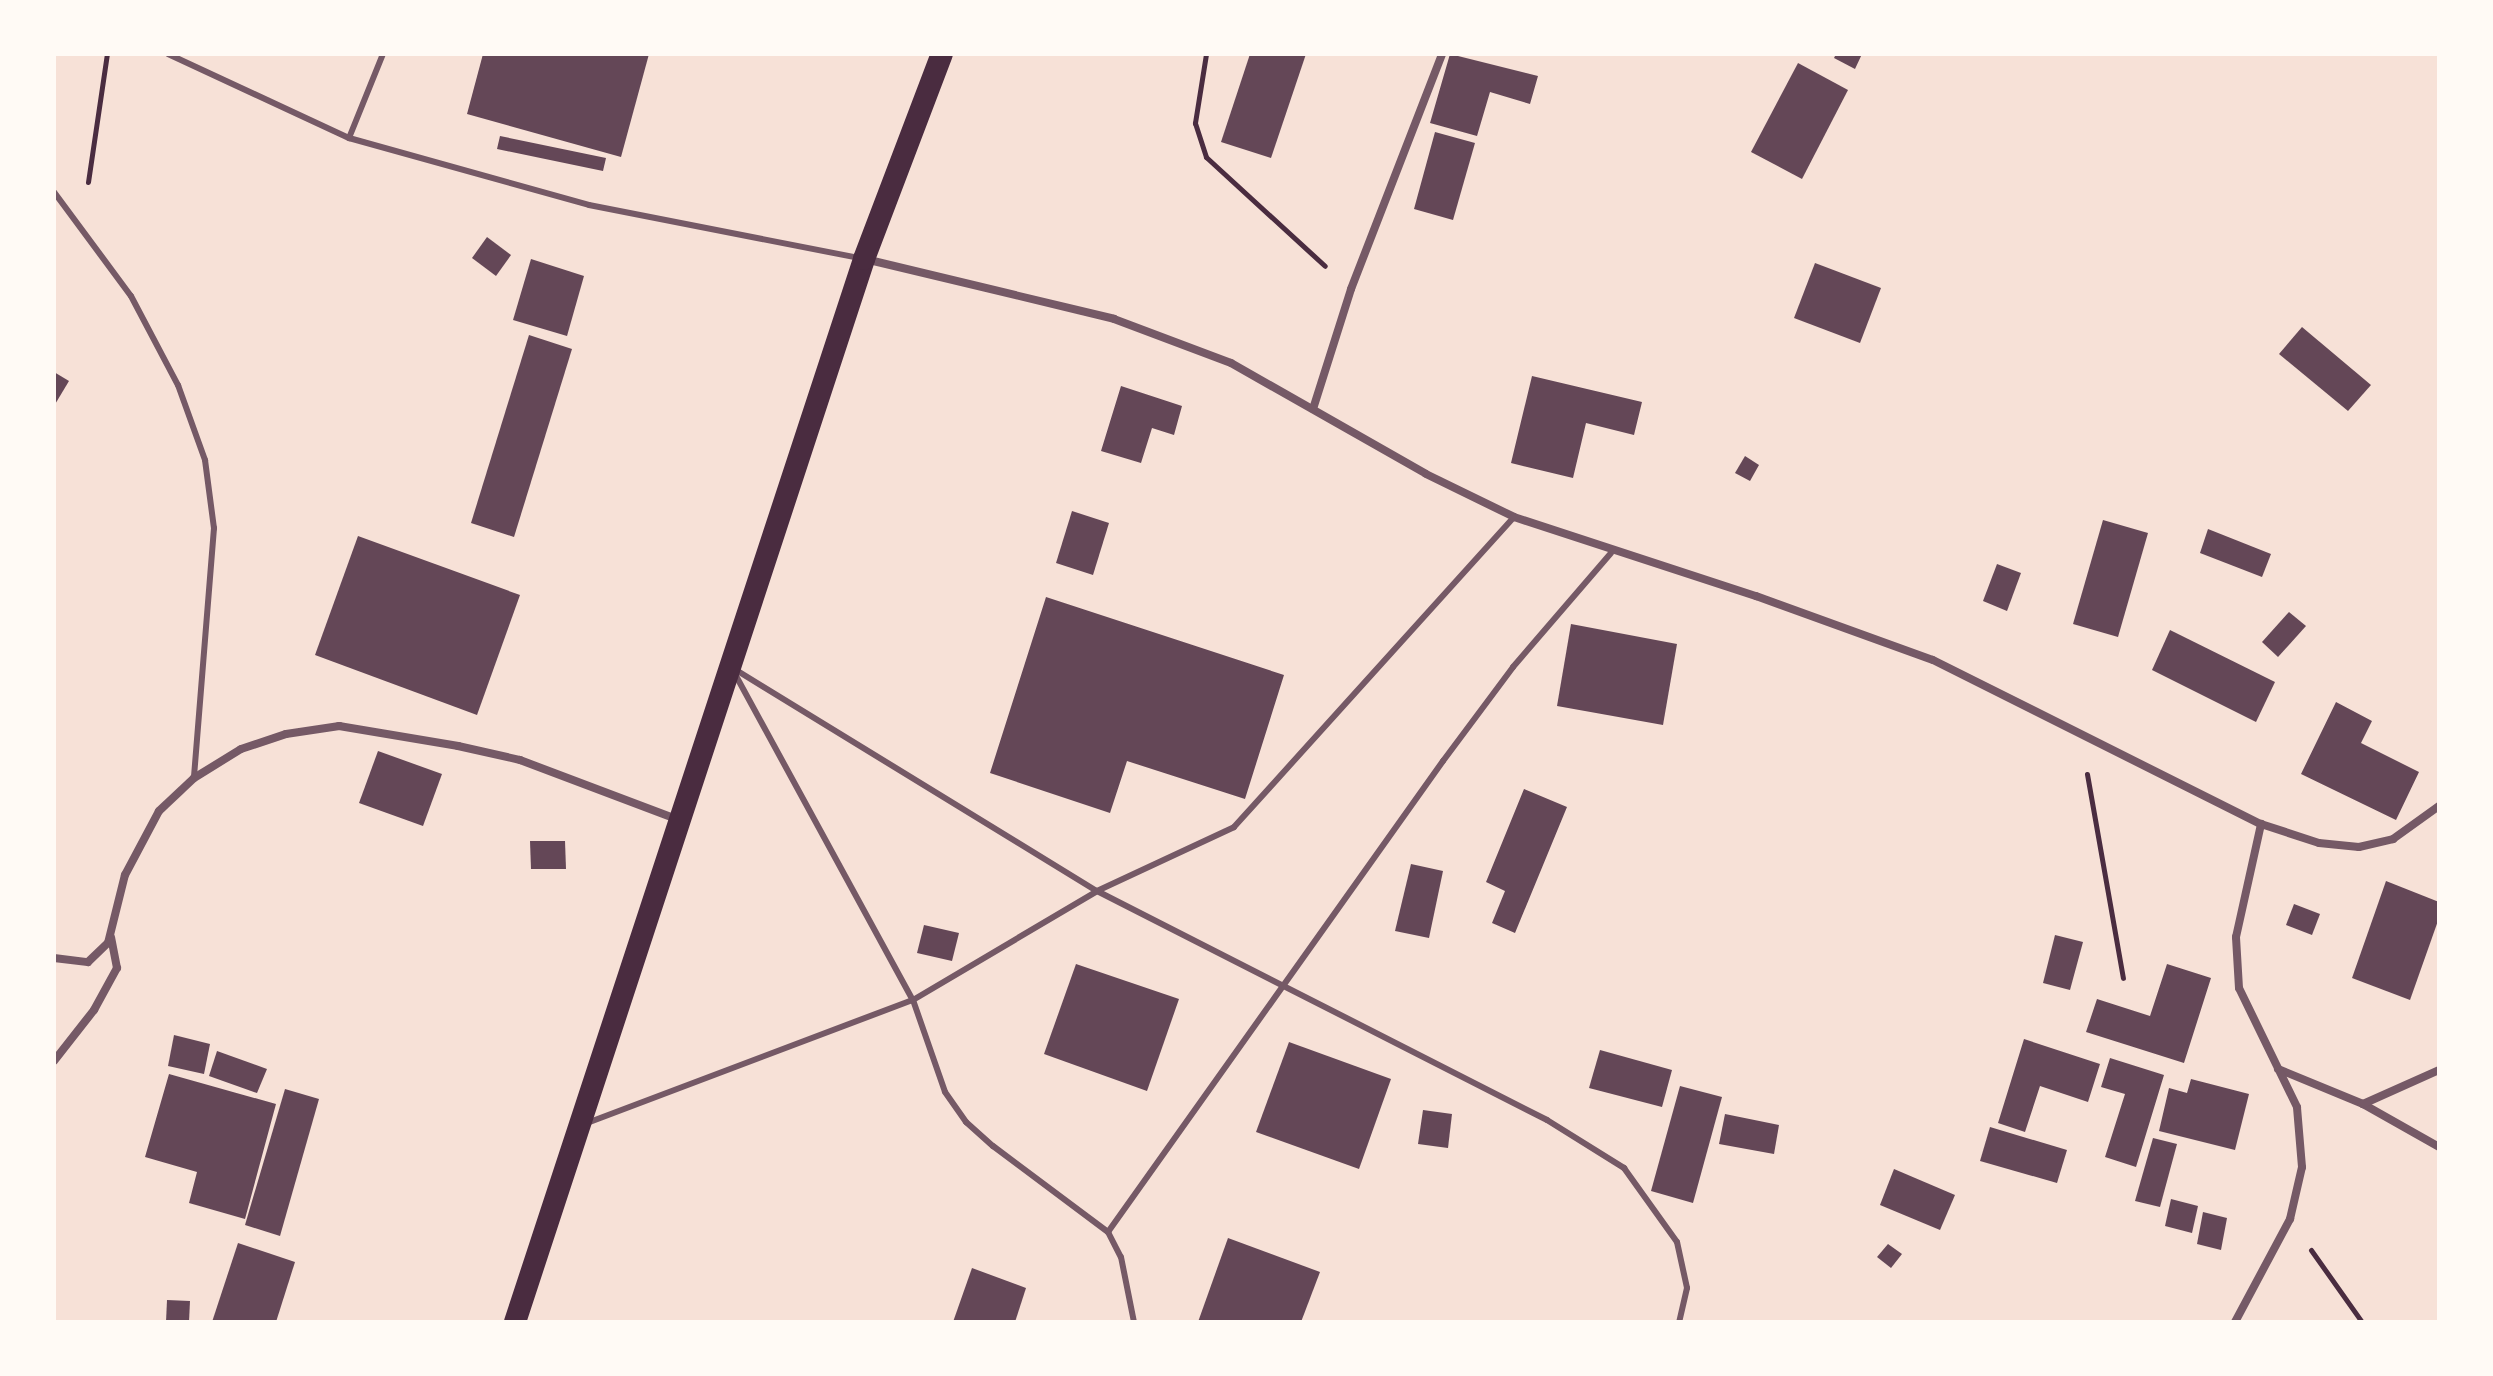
<!DOCTYPE html>
<html>
<head>
<meta charset="utf-8">
<style>
	body { margin:0 }
	#map { position:relative; width:2493px; height:1376px; overflow:hidden; background:#f7e1d7; font-family:Signika,sans-serif }
	div>[style] { position:absolute }
	[style*='--x'] { left:calc(var(--x)*1px); top:calc(var(--y)*1px); width:calc(var(--w)*1px); rotate:calc(var(--a)*1deg) }
	.building>* { inset:0; background:#644757 }
	.path>* { height:5px; margin:-2.5px; padding:0 2.5px; transform-origin:2.5px; border-radius:2.5px; background:#4a2c40 }
	.service>* { height:6px; margin:-3px; padding:0 3px; transform-origin:3px; border-radius:3px; background:#755966 }
	.minor>* { height:8px; margin:-4px; padding:0 4px; transform-origin:4px; border-radius:4px; background:#755966 }
	.trunk>* { height:22px; margin:-11px; padding:0 11px; transform-origin:11px; border-radius:11px; background:#4a2c40 }
	span { translate:-50% -50%; white-space:nowrap; text-align:center; line-height:1.15; -webkit-text-stroke:6px #fffaf5; paint-order:stroke }
	.frame { position:absolute; inset:0; border:56px solid #fffaf5; pointer-events:none }
</style>
</head>
<body>
<div id="map">
	<div class="building">
		<div style="clip-path:polygon(483px 54px,649px 54px,621px 157px,467px 114px)"></div>
		<div style="clip-path:polygon(1250px 54px,1306px 54px,1271px 158px,1221px 142px)"></div>
		<div style="clip-path:polygon(1450px 54px,1538px 76px,1530px 104px,1490px 92px,1477px 136px,1430px 123px)"></div>
		<div style="clip-path:polygon(1836px 54px,1862px 54px,1855px 69px,1834px 58px)"></div>
		<div style="clip-path:polygon(1798px 63px,1848px 90px,1802px 179px,1751px 152px)"></div>
		<div style="clip-path:polygon(1435px 132px,1475px 143px,1453px 220px,1414px 209px)"></div>
		<div style="clip-path:polygon(500px 136px,606px 158px,603px 171px,497px 149px)"></div>
		<div style="clip-path:polygon(487px 237px,511px 255px,496px 276px,472px 258px)"></div>
		<div style="clip-path:polygon(531px 259px,584px 276px,567px 336px,513px 320px)"></div>
		<div style="clip-path:polygon(1815px 263px,1881px 288px,1860px 343px,1794px 318px)"></div>
		<div style="clip-path:polygon(2302px 327px,2371px 385px,2348px 411px,2279px 354px)"></div>
		<div style="clip-path:polygon(529px 335px,572px 349px,514px 537px,471px 523px)"></div>
		<div style="clip-path:polygon(54px 372px,69px 381px,54px 406px)"></div>
		<div style="clip-path:polygon(1532px 376px,1642px 402px,1634px 435px,1586px 423px,1573px 478px,1511px 463px)"></div>
		<div style="clip-path:polygon(1121px 386px,1182px 406px,1174px 435px,1152px 428px,1141px 463px,1101px 451px)"></div>
		<div style="clip-path:polygon(1745px 456px,1759px 465px,1750px 481px,1735px 473px)"></div>
		<div style="clip-path:polygon(1072px 511px,1109px 523px,1093px 575px,1056px 563px)"></div>
		<div style="clip-path:polygon(2103px 520px,2148px 533px,2118px 637px,2073px 624px)"></div>
		<div style="clip-path:polygon(2208px 529px,2271px 554px,2262px 577px,2200px 553px)"></div>
		<div style="clip-path:polygon(358px 536px,520px 595px,477px 715px,315px 655px)"></div>
		<div style="clip-path:polygon(1997px 564px,2021px 573px,2007px 611px,1983px 601px)"></div>
		<div style="clip-path:polygon(1046px 597px,1284px 675px,1245px 799px,1127px 761px,1110px 813px,990px 773px)"></div>
		<div style="clip-path:polygon(2289px 612px,2306px 626px,2278px 657px,2262px 642px)"></div>
		<div style="clip-path:polygon(1571px 624px,1677px 644px,1663px 725px,1557px 706px)"></div>
		<div style="clip-path:polygon(2170px 630px,2275px 682px,2256px 722px,2152px 670px)"></div>
		<div style="clip-path:polygon(2336px 702px,2372px 721px,2361px 743px,2419px 772px,2396px 820px,2301px 774px)"></div>
		<div style="clip-path:polygon(378px 751px,442px 774px,423px 826px,359px 803px)"></div>
		<div style="clip-path:polygon(1524px 789px,1567px 807px,1515px 933px,1492px 923px,1505px 891px,1486px 882px)"></div>
		<div style="clip-path:polygon(530px 841px,565px 841px,566px 869px,531px 869px)"></div>
		<div style="clip-path:polygon(1411px 864px,1443px 871px,1429px 938px,1395px 931px)"></div>
		<div style="clip-path:polygon(2386px 881px,2439px 902px,2439px 918px,2410px 1000px,2352px 978px)"></div>
		<div style="clip-path:polygon(2294px 904px,2320px 914px,2312px 935px,2286px 925px)"></div>
		<div style="clip-path:polygon(924px 925px,959px 933px,952px 961px,917px 953px)"></div>
		<div style="clip-path:polygon(2055px 935px,2083px 942px,2070px 990px,2043px 983px)"></div>
		<div style="clip-path:polygon(1076px 964px,1179px 999px,1147px 1091px,1044px 1054px)"></div>
		<div style="clip-path:polygon(2167px 964px,2211px 978px,2184px 1063px,2086px 1032px,2097px 999px,2150px 1016px)"></div>
		<div style="clip-path:polygon(174px 1035px,210px 1044px,204px 1074px,168px 1066px)"></div>
		<div style="clip-path:polygon(2024px 1039px,2100px 1064px,2088px 1102px,2040px 1086px,2025px 1132px,1998px 1123px)"></div>
		<div style="clip-path:polygon(1289px 1042px,1391px 1079px,1359px 1169px,1256px 1132px)"></div>
		<div style="clip-path:polygon(1600px 1050px,1672px 1070px,1662px 1107px,1589px 1088px)"></div>
		<div style="clip-path:polygon(217px 1051px,267px 1069px,257px 1093px,209px 1076px)"></div>
		<div style="clip-path:polygon(2110px 1058px,2164px 1075px,2136px 1167px,2105px 1157px,2125px 1094px,2101px 1087px)"></div>
		<div style="clip-path:polygon(169px 1074px,276px 1104px,245px 1219px,189px 1203px,197px 1172px,145px 1157px)"></div>
		<div style="clip-path:polygon(2191px 1079px,2249px 1094px,2235px 1150px,2159px 1131px,2169px 1088px,2187px 1093px)"></div>
		<div style="clip-path:polygon(1680px 1086px,1722px 1097px,1693px 1203px,1651px 1191px)"></div>
		<div style="clip-path:polygon(285px 1089px,319px 1099px,280px 1236px,245px 1225px)"></div>
		<div style="clip-path:polygon(1423px 1110px,1452px 1114px,1448px 1148px,1418px 1144px)"></div>
		<div style="clip-path:polygon(1725px 1114px,1779px 1125px,1774px 1154px,1719px 1144px)"></div>
		<div style="clip-path:polygon(1990px 1127px,2067px 1150px,2057px 1183px,1980px 1161px)"></div>
		<div style="clip-path:polygon(2153px 1138px,2177px 1144px,2160px 1207px,2135px 1201px)"></div>
		<div style="clip-path:polygon(1894px 1169px,1955px 1195px,1940px 1230px,1880px 1205px)"></div>
		<div style="clip-path:polygon(2171px 1199px,2198px 1206px,2192px 1233px,2165px 1226px)"></div>
		<div style="clip-path:polygon(2203px 1212px,2227px 1218px,2221px 1250px,2197px 1244px)"></div>
		<div style="clip-path:polygon(1228px 1238px,1320px 1272px,1301px 1322px,1198px 1322px)"></div>
		<div style="clip-path:polygon(238px 1243px,295px 1262px,276px 1322px,212px 1322px)"></div>
		<div style="clip-path:polygon(1888px 1244px,1902px 1254px,1891px 1268px,1877px 1257px)"></div>
		<div style="clip-path:polygon(972px 1268px,1026px 1288px,1015px 1322px,953px 1322px)"></div>
		<div style="clip-path:polygon(167px 1300px,190px 1301px,189px 1322px,166px 1322px)"></div>
	</div>
	<div class="path">
		<div style="--x:1206;--y:54;--w:70;--a:99.1"></div>
		<div style="--x:1195;--y:123;--w:36;--a:72"></div>
		<div style="--x:1206;--y:157;--w:161;--a:42.5"></div>
		<div style="--x:88;--y:182;--w:129;--a:-81.6"></div>
		<div style="--x:2087;--y:774;--w:207;--a:80"></div>
		<div style="--x:2311;--y:1250;--w:88;--a:54.7"></div>
	</div>
	<div class="service">
		<div style="--x:168;--y:54;--w:200;--a:24.9"></div>
		<div style="--x:349;--y:138;--w:249;--a:15.6"></div>
		<div style="--x:589;--y:205;--w:276;--a:11.1"></div>
		<div style="--x:349;--y:138;--w:91;--a:-68"></div>
		<div style="--x:54;--y:192;--w:129;--a:53.5"></div>
		<div style="--x:131;--y:296;--w:101;--a:62.2"></div>
		<div style="--x:178;--y:385;--w:80;--a:70.2"></div>
		<div style="--x:205;--y:460;--w:69;--a:82.5"></div>
		<div style="--x:214;--y:528;--w:251;--a:94.6"></div>
		<div style="--x:736;--y:670;--w:423;--a:31.5"></div>
		<div style="--x:1097;--y:891;--w:505;--a:26.97"></div>
		<div style="--x:1547;--y:1120;--w:91;--a:31.9"></div>
		<div style="--x:1624;--y:1168;--w:91;--a:54.4"></div>
		<div style="--x:1677;--y:1242;--w:47;--a:77.7"></div>
		<div style="--x:1687;--y:1288;--w:35;--a:103"></div>
		<div style="--x:735;--y:674;--w:371;--a:61.4"></div>
		<div style="--x:913;--y:1000;--w:97;--a:70.8"></div>
		<div style="--x:945;--y:1092;--w:37;--a:55"></div>
		<div style="--x:966;--y:1122;--w:36;--a:42"></div>
		<div style="--x:993;--y:1146;--w:144;--a:36.8"></div>
		<div style="--x:1108;--y:1232;--w:28;--a:63"></div>
		<div style="--x:1121;--y:1257;--w:66;--a:78.7"></div>
		<div style="--x:587;--y:1123;--w:348;--a:-20.7"></div>
		<div style="--x:913;--y:1000;--w:214;--a:-30.6"></div>
		<div style="--x:1097;--y:891;--w:151;--a:-25"></div>
		<div style="--x:1234;--y:827;--w:418;--a:-47.9"></div>
		<div style="--x:1108;--y:1232;--w:578;--a:-54.58"></div>
		<div style="--x:1443;--y:761;--w:117;--a:-53.3"></div>
		<div style="--x:1513;--y:667;--w:150;--a:-49.3"></div>
	</div>
	<div class="minor">
		<div style="--x:865;--y:259;--w:256;--a:13.5"></div>
		<div style="--x:1114;--y:319;--w:125;--a:20.6"></div>
		<div style="--x:1231;--y:363;--w:224;--a:29.6"></div>
		<div style="--x:1426;--y:474;--w:98;--a:26"></div>
		<div style="--x:1514;--y:517;--w:255;--a:18.1"></div>
		<div style="--x:1756;--y:596;--w:188;--a:19.9"></div>
		<div style="--x:1933;--y:660;--w:367;--a:26.6"></div>
		<div style="--x:2261;--y:824;--w:61;--a:18.1"></div>
		<div style="--x:2319;--y:843;--w:40;--a:5.7"></div>
		<div style="--x:2359;--y:847;--w:35;--a:-13"></div>
		<div style="--x:2393;--y:839;--w:57;--a:-35.7"></div>
		<div style="--x:1313;--y:409;--w:126;--a:-72.4"></div>
		<div style="--x:1351;--y:289;--w:252;--a:-68.8"></div>
		<div style="--x:54;--y:958;--w:34;--a:7"></div>
		<div style="--x:88;--y:962;--w:28;--a:-44"></div>
		<div style="--x:108;--y:943;--w:70;--a:-76"></div>
		<div style="--x:125;--y:875;--w:72;--a:-62"></div>
		<div style="--x:159;--y:811;--w:48;--a:-43.3"></div>
		<div style="--x:194;--y:778;--w:55;--a:-31.7"></div>
		<div style="--x:241;--y:749;--w:47;--a:-18.4"></div>
		<div style="--x:286;--y:734;--w:54;--a:-8.6"></div>
		<div style="--x:339;--y:726;--w:121;--a:9.5"></div>
		<div style="--x:458;--y:746;--w:64;--a:12.7"></div>
		<div style="--x:520;--y:760;--w:170;--a:20.7"></div>
		<div style="--x:54;--y:1061;--w:65;--a:-51.9"></div>
		<div style="--x:94;--y:1010;--w:48;--a:-61.3"></div>
		<div style="--x:117;--y:968;--w:31;--a:-101"></div>
		<div style="--x:2278;--y:1069;--w:92;--a:22.4"></div>
		<div style="--x:2363;--y:1104;--w:87;--a:29.5"></div>
		<div style="--x:2363;--y:1104;--w:83;--a:-24.1"></div>
		<div style="--x:2235;--y:1322;--w:117;--a:-61.9"></div>
		<div style="--x:2290;--y:1219;--w:53;--a:-77"></div>
		<div style="--x:2302;--y:1167;--w:60;--a:-94.8"></div>
		<div style="--x:2297;--y:1107;--w:132;--a:-116"></div>
		<div style="--x:2239;--y:988;--w:51;--a:-93.4"></div>
		<div style="--x:2236;--y:937;--w:116;--a:-77.5"></div>
	</div>
	<div class="trunk">
		<div style="--x:515;--y:1322;--w:1119;--a:-71.82"></div>
		<div style="--x:864;--y:259;--w:219;--a:-69.2"></div>
	</div>
	<div class="frame"></div>
</div>
</body>
</html>
